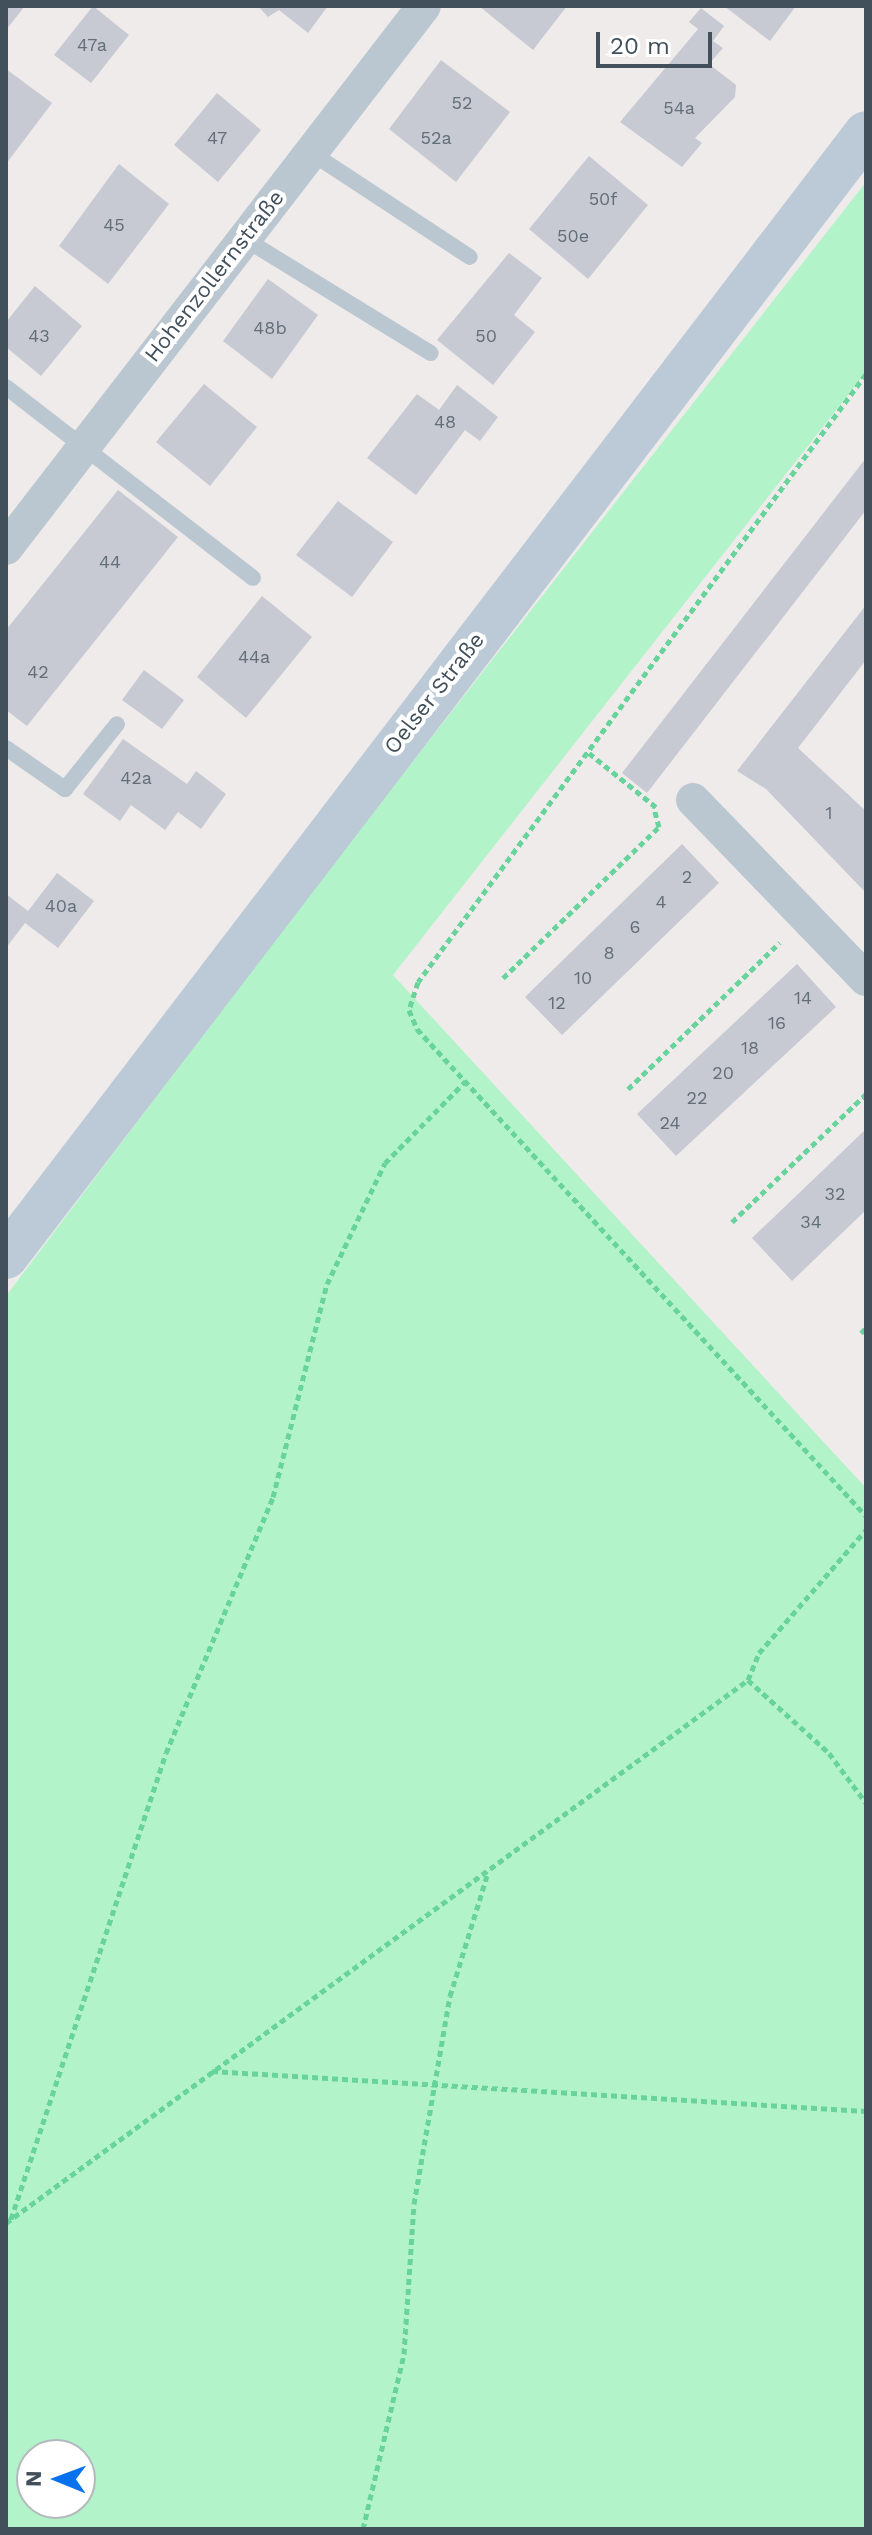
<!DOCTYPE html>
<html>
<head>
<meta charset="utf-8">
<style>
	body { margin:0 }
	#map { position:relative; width:872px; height:2535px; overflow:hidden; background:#efebeb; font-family:"Work Sans",sans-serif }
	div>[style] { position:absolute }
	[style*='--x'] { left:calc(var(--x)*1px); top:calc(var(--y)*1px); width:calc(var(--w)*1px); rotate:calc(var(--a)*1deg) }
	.green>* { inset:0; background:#b3f3ca }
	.building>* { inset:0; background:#c7cad2 }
	.path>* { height:5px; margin-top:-2.5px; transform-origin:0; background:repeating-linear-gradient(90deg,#68d49c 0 6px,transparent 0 10px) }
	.service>* { height:16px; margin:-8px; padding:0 8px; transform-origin:8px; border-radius:8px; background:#bac7d0 }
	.minor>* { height:34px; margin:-17px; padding:0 17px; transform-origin:17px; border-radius:17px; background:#bac7d0 }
	.secondary>* { height:44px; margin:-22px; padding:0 22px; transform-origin:22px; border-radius:22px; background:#bccad8 }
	span { translate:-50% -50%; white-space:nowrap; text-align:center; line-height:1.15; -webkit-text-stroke:8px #fff; paint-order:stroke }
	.number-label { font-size:18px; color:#636e79 }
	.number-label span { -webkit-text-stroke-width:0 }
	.street-label { font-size:22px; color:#42505b }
	.frame { position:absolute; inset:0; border:8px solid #42505b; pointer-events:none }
	.north { position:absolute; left:16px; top:2439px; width:80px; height:80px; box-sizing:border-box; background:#fff; border:2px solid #b3b9bd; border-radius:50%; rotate:271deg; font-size:22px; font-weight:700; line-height:32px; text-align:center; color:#42505b }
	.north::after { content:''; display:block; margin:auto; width:28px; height:36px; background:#0772ed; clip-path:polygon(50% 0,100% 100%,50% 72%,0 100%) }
	.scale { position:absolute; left:596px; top:32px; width:116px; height:36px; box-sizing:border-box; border:4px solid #42505b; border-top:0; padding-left:10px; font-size:24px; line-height:28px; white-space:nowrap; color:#42505b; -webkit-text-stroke:6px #fff; paint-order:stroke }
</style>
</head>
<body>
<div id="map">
	<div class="green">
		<div style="clip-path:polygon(evenodd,866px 182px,866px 372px,393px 975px,866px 1488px,866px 2529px,6px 2529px,6px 1296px,302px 903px,866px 182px,32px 2455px,80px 2455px,80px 2503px,32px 2503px,32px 2455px)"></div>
	</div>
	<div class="building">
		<div style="clip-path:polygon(6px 6px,25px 6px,6px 30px)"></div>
		<div style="clip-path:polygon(93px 6px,129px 35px,91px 83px,54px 55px)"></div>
		<div style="clip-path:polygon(258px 6px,328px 6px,308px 33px,279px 10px,268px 17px)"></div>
		<div style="clip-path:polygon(479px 6px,567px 6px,533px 50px)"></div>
		<div style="clip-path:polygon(724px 6px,796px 6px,770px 41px)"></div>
		<div style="clip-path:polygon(701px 8px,724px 26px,713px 41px,723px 48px,709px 64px,736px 85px,735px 97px,695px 138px,702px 143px,682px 167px,620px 122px,698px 29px,689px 22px)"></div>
		<div style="clip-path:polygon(441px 60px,510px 112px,456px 182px,389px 129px)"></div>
		<div style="clip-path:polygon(6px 69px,52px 103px,6px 164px)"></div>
		<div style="clip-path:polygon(217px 93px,261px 130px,218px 182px,174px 145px)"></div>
		<div style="clip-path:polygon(589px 156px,648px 205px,588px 279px,529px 229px)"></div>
		<div style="clip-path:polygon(119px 164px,169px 204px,108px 284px,59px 246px)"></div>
		<div style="clip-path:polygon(509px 253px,542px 278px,514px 315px,535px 332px,493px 385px,437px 340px)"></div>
		<div style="clip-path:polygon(268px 279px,318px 315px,272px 379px,223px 341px)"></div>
		<div style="clip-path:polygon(35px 286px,82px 326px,41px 376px,6px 347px,6px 322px)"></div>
		<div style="clip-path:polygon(204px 384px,257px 427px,210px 486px,156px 442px)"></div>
		<div style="clip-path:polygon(457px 385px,498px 417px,480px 441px,465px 430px,416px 495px,367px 458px,417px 394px,439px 410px)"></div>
		<div style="clip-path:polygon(866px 458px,866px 510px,647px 793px,622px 773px)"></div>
		<div style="clip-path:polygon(118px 490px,178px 537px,27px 726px,6px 710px,6px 630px)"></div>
		<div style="clip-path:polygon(338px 501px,393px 542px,352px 597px,296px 555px)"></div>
		<div style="clip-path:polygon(262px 596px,312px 637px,246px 718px,197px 677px)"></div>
		<div style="clip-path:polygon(866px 605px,866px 660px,798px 748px,866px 811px,866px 893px,766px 789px,737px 771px)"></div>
		<div style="clip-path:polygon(144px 670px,184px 700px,162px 729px,122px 700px)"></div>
		<div style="clip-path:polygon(123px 739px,187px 784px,196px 771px,226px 794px,201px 829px,178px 812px,165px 830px,131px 805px,120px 821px,83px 794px)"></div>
		<div style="clip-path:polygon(682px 844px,719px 883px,562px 1035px,525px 997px)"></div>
		<div style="clip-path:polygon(57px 873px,94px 901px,58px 948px,25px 923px,6px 948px,6px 894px,28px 911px)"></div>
		<div style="clip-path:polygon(797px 964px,836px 1007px,676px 1156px,637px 1114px)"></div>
		<div style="clip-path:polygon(866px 1129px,866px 1210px,792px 1281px,752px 1238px)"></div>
	</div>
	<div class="path">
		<div style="--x:866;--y:374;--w:755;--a:126.38"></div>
		<div style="--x:418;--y:982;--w:29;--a:108"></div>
		<div style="--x:409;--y:1010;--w:21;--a:67"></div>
		<div style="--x:417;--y:1029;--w:662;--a:47.32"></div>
		<div style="--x:589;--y:753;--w:86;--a:38.9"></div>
		<div style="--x:503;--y:978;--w:217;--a:-44.1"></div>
		<div style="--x:659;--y:827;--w:20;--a:-105"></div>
		<div style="--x:628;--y:1089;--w:211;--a:-44"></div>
		<div style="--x:732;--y:1222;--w:185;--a:-43.7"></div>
		<div style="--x:861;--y:1333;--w:7;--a:-45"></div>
		<div style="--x:748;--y:1680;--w:109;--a:42"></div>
		<div style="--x:829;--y:1753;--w:62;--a:53.5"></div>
		<div style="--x:212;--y:2071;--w:655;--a:3.5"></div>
		<div style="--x:11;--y:2219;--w:491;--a:-71.6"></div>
		<div style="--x:166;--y:1753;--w:277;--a:-67.3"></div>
		<div style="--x:273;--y:1497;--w:220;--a:-75.8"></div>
		<div style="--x:327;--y:1284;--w:134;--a:-64.4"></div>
		<div style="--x:385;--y:1163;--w:115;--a:-45.4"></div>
		<div style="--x:6;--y:2223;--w:919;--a:-36.2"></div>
		<div style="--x:748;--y:1680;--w:29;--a:-68"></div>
		<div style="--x:759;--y:1653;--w:163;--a:-49"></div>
		<div style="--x:363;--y:2529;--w:180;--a:-76.8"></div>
		<div style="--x:404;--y:2354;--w:150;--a:-86.2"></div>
		<div style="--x:414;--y:2204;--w:211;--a:-80.2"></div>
		<div style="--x:450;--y:1996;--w:126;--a:-72.9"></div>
	</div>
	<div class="service">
		<div style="--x:310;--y:152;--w:191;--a:33.3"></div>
		<div style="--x:243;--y:238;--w:220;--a:31.5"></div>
		<div style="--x:6;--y:387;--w:312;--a:37.7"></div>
		<div style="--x:6;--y:748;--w:72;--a:34.8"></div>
		<div style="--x:65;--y:789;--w:83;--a:-51.3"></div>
	</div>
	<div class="minor">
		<div style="--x:6;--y:548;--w:684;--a:-52.36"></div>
		<div style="--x:693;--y:800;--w:249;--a:46"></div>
	</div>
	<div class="secondary">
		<div style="--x:6;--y:1257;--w:1415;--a:-52.58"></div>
	</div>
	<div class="number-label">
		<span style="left:92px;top:45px">47a</span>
		<span style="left:462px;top:103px">52</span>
		<span style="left:679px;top:108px">54a</span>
		<span style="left:217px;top:138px">47</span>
		<span style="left:436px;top:138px">52a</span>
		<span style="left:603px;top:199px">50f</span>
		<span style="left:114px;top:225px">45</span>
		<span style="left:573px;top:236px">50e</span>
		<span style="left:270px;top:328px">48b</span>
		<span style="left:39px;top:336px">43</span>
		<span style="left:486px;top:336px">50</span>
		<span style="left:445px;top:422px">48</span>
		<span style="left:110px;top:562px">44</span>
		<span style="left:254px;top:657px">44a</span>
		<span style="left:38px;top:672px">42</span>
		<span style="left:136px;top:778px">42a</span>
		<span style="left:829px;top:813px">1</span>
		<span style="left:687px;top:877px">2</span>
		<span style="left:661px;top:902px">4</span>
		<span style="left:61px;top:906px">40a</span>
		<span style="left:635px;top:927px">6</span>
		<span style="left:609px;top:953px">8</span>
		<span style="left:583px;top:978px">10</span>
		<span style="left:803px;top:998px">14</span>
		<span style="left:557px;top:1003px">12</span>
		<span style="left:777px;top:1023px">16</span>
		<span style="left:750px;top:1048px">18</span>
		<span style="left:723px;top:1073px">20</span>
		<span style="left:697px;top:1098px">22</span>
		<span style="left:670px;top:1123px">24</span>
		<span style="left:835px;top:1194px">32</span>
		<span style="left:811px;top:1222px">34</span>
	</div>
	<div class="street-label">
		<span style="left:214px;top:276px;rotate:-52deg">Hohenzollernstraße</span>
		<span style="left:434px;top:693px;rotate:-52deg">Oelser Straße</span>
	</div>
	<div class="frame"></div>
	<div class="north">N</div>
	<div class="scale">20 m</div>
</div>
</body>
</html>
